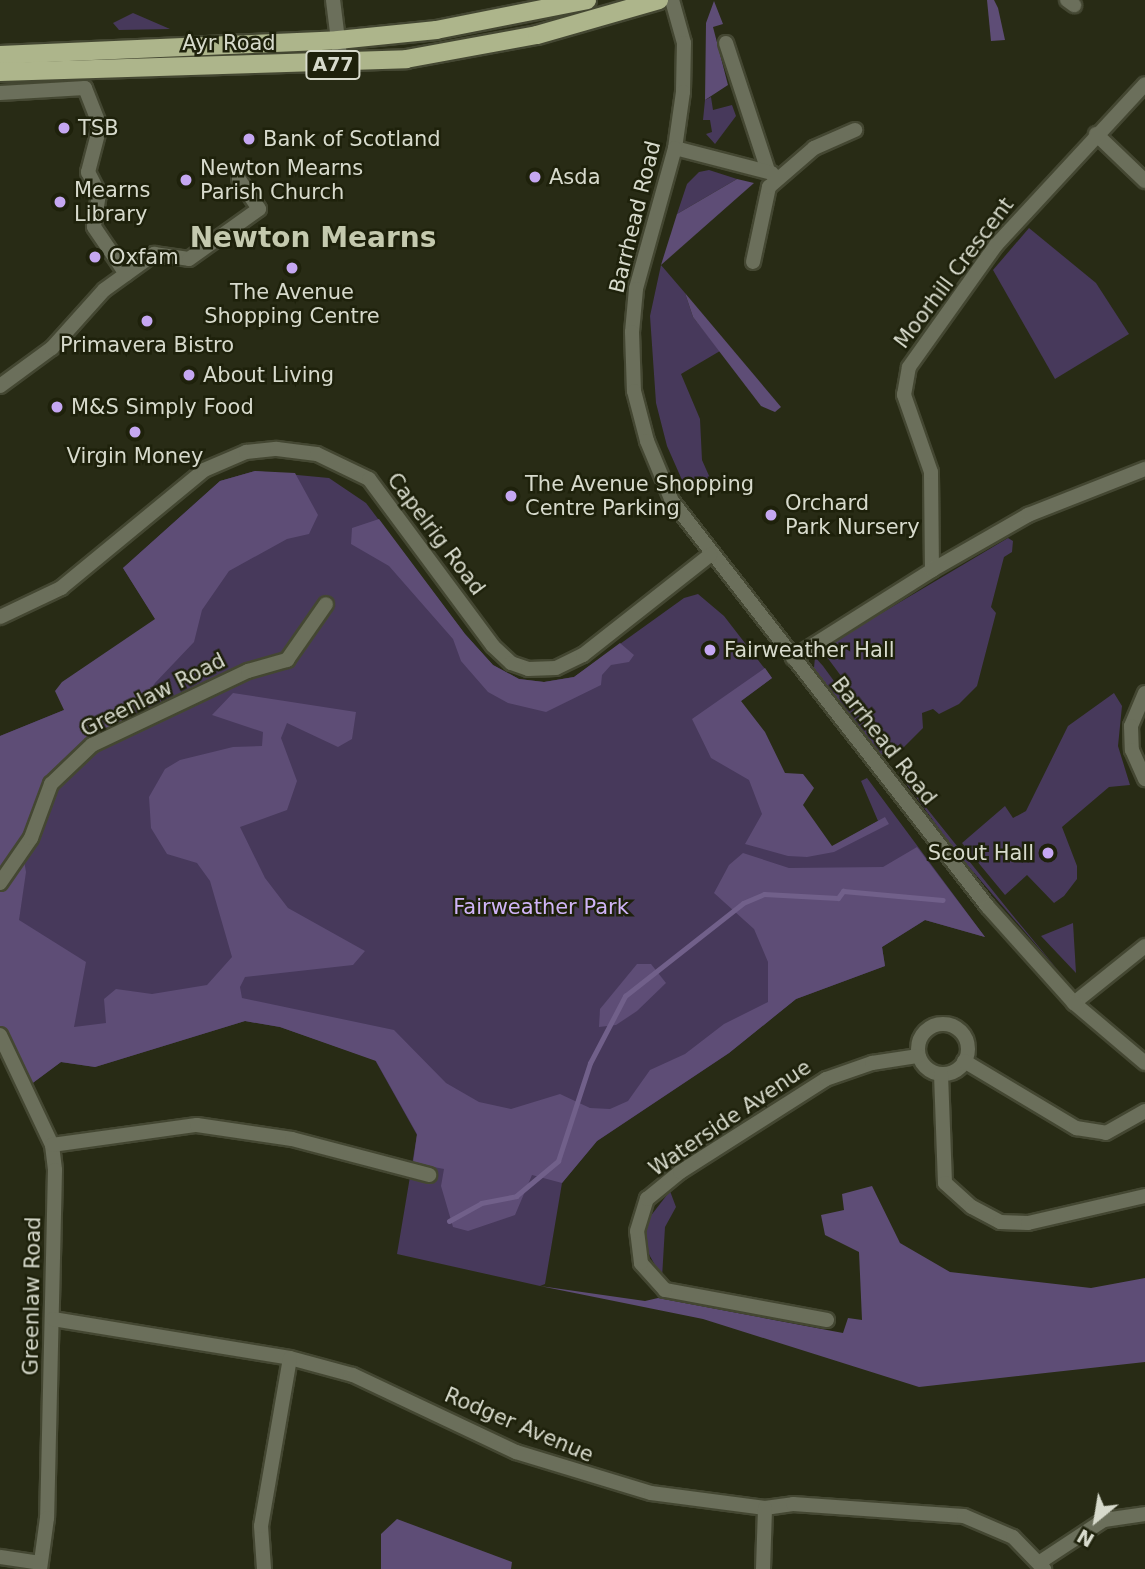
<!DOCTYPE html>
<html>
<head>
<meta charset="utf-8">
<style>
	body { margin:0 }
	#map { position:relative; width:1145px; height:1569px; overflow:hidden; background:#282b15; font-family:"DejaVu Sans",sans-serif }
	div>[style] { position:absolute }
	[style*='--x'] { left:calc(var(--x)*1px); top:calc(var(--y)*1px); width:calc(var(--w)*1px); rotate:calc(var(--a)*1deg) }
	.green>* { inset:0; background:#47395b }
	.forest>* { inset:0; background:#5e4d76 }
	.stream>* { height:5px; margin:-2.5px; padding:0 2.5px; transform-origin:2.5px; border-radius:2.5px; background:#71608a }
	.roads { filter:drop-shadow(2px 0 #444732) drop-shadow(-2px 0 #444732) drop-shadow(0 2px #444732) drop-shadow(0 -2px #444732) }
	.pedestrian>* { height:14px; margin:-7px; padding:0 7px; transform-origin:7px; border-radius:7px; background:#6b6f5b }
	.minor>* { height:14px; margin:-7px; padding:0 7px; transform-origin:7px; border-radius:7px; background:#6b6f5b }
	.minor>.ring { margin:-7px; padding:0; box-sizing:content-box; background:none; border:14px solid #6b6f5b; border-radius:50% }
	.tertiary>* { height:14px; margin:-7px; padding:0 7px; transform-origin:7px; border-radius:7px; background:#6b6f5b }
	.primary>* { height:18px; margin:-9px; padding:0 9px; transform-origin:9px; border-radius:9px; background:#adb58b }
	.dots>* { width:19px; height:19px; translate:-50% -50%; box-sizing:border-box; border:4px solid #1e210b; border-radius:50% }
	span { translate:-50% -50%; white-space:nowrap; text-align:center; line-height:1.15; -webkit-text-stroke:5px #1e210b; paint-order:stroke }
	.shield-label span { padding:2px 5px; background:#1e210b; border:2px solid; border-radius:5px; -webkit-text-stroke-width:0 }
	.shield-label { font-size:19px; color:#d7dacc; font-weight:700 }
	.street-label { font-size:21px; color:#d7dacc }
	.poi-label { font-size:21px; color:#d7dacc }
	.left { translate:0 -50%; text-align:left }
	.right { translate:-100% -50%; text-align:right }
	.park-label { font-size:21px; color:#d0b4f8 }
	.district-label { font-size:28px; color:#c4c9ae; font-weight:700 }
	.north { position:absolute; left:1061px; top:1485px; width:70px; height:70px; -webkit-text-stroke:5px #1e210b; paint-order:stroke; rotate:210deg; font-size:19px; font-weight:700; line-height:28px; text-align:center; color:#d7dacc }
	.north::after { content:''; display:block; margin:auto; width:24px; height:32px; background:#d7dacc; clip-path:polygon(50% 0,100% 100%,50% 72%,0 100%) }
</style>
</head>
<body>
<div id="map">
	<div class="green">
		<div style="clip-path:polygon(133px 13px,170px 29px,119px 30px,113px 23px)"></div>
		<div style="clip-path:polygon(711px 97px,713px 110px,732px 105px,736px 116px,715px 144px,706px 134px,712px 132px,710px 120px,703px 120px,705px 100px)"></div>
		<div style="clip-path:polygon(709px 170px,737px 179px,677px 214px,687px 184px,699px 172px)"></div>
		<div style="clip-path:polygon(1029px 228px,1096px 283px,1129px 334px,1055px 379px,993px 270px)"></div>
		<div style="clip-path:polygon(661px 265px,685px 293px,693px 317px,720px 351px,681px 374px,700px 419px,702px 460px,714px 487px,682px 480px,667px 446px,656px 403px,650px 316px)"></div>
		<div style="clip-path:polygon(255px 471px,329px 478px,366px 503px,465px 634px,493px 665px,519px 679px,544px 682px,574px 677px,684px 598px,698px 594px,724px 616px,772px 678px,733px 707px,824px 851px,878px 821px,861px 781px,867px 778px,985px 937px,925px 920px,882px 947px,885px 966px,796px 999px,729px 1053px,597px 1141px,562px 1183px,545px 1284px,540px 1286px,397px 1254px,417px 1135px,375px 1060px,280px 1027px,245px 1021px,95px 1067px,61px 1062px,30px 1085px,0 736px,64px 710px,172px 645px,123px 568px,220px 481px)"></div>
		<div style="clip-path:polygon(1008px 538px,1013px 541px,1012px 552px,1004px 557px,991px 607px,996px 613px,977px 686px,959px 704px,939px 714px,933px 709px,922px 713px,923px 728px,898px 753px,821px 649px)"></div>
		<div style="clip-path:polygon(815px 657px,823px 666px,888px 755px,879px 754px,814px 668px)"></div>
		<div style="clip-path:polygon(1114px 693px,1122px 706px,1118px 746px,1130px 785px,1109px 787px,1062px 827px,1077px 866px,1077px 879px,1064px 896px,1054px 903px,1027px 875px,1005px 895px,962px 843px,1005px 806px,1013px 818px,1026px 811px,1068px 726px)"></div>
		<div style="clip-path:polygon(896px 770px,1010px 912px,1062px 975px,957px 853px)"></div>
		<div style="clip-path:polygon(1073px 923px,1076px 973px,1041px 936px)"></div>
		<div style="clip-path:polygon(670px 1191px,676px 1207px,665px 1227px,662px 1278px,645px 1247px,646px 1222px)"></div>
	</div>
	<div class="forest">
		<div style="clip-path:polygon(987px 0,994px 0,998px 8px,1005px 40px,991px 41px)"></div>
		<div style="clip-path:polygon(714px 1px,723px 24px,713px 27px,728px 85px,705px 100px,706px 23px)"></div>
		<div style="clip-path:polygon(737px 179px,754px 183px,661px 265px,677px 214px)"></div>
		<div style="clip-path:polygon(685px 293px,781px 407px,775px 412px,761px 406px,693px 317px)"></div>
		<div style="clip-path:polygon(255px 471px,295px 473px,318px 515px,309px 534px,287px 539px,229px 571px,202px 610px,194px 642px,155px 683px,131px 721px,53px 769px,33px 808px,21px 843px,26px 872px,19px 920px,86px 962px,74px 1027px,106px 1023px,104px 999px,116px 989px,152px 994px,207px 985px,232px 957px,210px 881px,197px 863px,167px 854px,151px 828px,149px 797px,165px 769px,180px 760px,233px 747px,262px 746px,263px 732px,212px 715px,233px 693px,356px 712px,352px 739px,338px 747px,287px 723px,281px 738px,297px 781px,287px 810px,240px 827px,265px 878px,288px 908px,365px 951px,353px 965px,245px 977px,240px 987px,242px 998px,394px 1030px,446px 1083px,479px 1102px,511px 1109px,560px 1094px,590px 1108px,610px 1109px,628px 1101px,650px 1070px,685px 1054px,724px 1024px,768px 1002px,768px 962px,754px 929px,714px 893px,729px 865px,743px 853px,789px 868px,883px 867px,917px 847px,985px 937px,925px 920px,882px 947px,885px 966px,796px 999px,729px 1053px,597px 1141px,562px 1183px,532px 1175px,515px 1215px,468px 1231px,453px 1227px,441px 1186px,444px 1169px,413px 1163px,417px 1134px,376px 1061px,280px 1027px,245px 1021px,95px 1067px,61px 1062px,30px 1085px,0 1049px,0 736px,64px 710px,55px 691px,62px 682px,155px 619px,123px 568px,220px 481px)"></div>
		<div style="clip-path:polygon(379px 519px,465px 634px,493px 665px,519px 679px,544px 682px,574px 677px,620px 643px,634px 655px,629px 662px,611px 665px,602px 675px,601px 685px,546px 712px,508px 703px,488px 692px,461px 661px,453px 639px,389px 566px,351px 544px,352px 528px)"></div>
		<div style="clip-path:polygon(765px 668px,772px 678px,741px 701px,765px 732px,785px 773px,803px 774px,814px 788px,803px 805px,832px 846px,885px 817px,889px 824px,834px 852px,807px 857px,788px 856px,745px 844px,762px 814px,749px 780px,711px 758px,692px 719px)"></div>
		<div style="clip-path:polygon(637px 964px,651px 964px,666px 983px,637px 1011px,616px 1025px,599px 1027px,600px 1009px)"></div>
		<div style="clip-path:polygon(872px 1186px,900px 1243px,950px 1272px,1091px 1288px,1145px 1278px,1145px 1362px,919px 1387px,703px 1319px,540px 1286px,645px 1301px,658px 1298px,843px 1333px,848px 1318px,862px 1320px,859px 1252px,825px 1235px,821px 1215px,844px 1210px,842px 1194px)"></div>
		<div style="clip-path:polygon(397px 1519px,512px 1562px,511px 1569px,381px 1569px,381px 1534px)"></div>
	</div>
	<div class="stream">
		<div style="--x:449;--y:1221;--w:37;--a:-29"></div>
		<div style="--x:481;--y:1203;--w:36;--a:-11"></div>
		<div style="--x:516;--y:1196;--w:55;--a:-39.8"></div>
		<div style="--x:558;--y:1161;--w:103;--a:-71.9"></div>
		<div style="--x:590;--y:1063;--w:76;--a:-62.4"></div>
		<div style="--x:625;--y:996;--w:150;--a:-38.2"></div>
		<div style="--x:743;--y:903;--w:23;--a:-23"></div>
		<div style="--x:764;--y:894;--w:74;--a:3.1"></div>
		<div style="--x:838;--y:898;--w:9;--a:-54"></div>
		<div style="--x:843;--y:891;--w:100;--a:5.1"></div>
	</div>
	<div class="roads">
		<div class="pedestrian">
			<div style="--x:0;--y:93;--w:85;--a:-3.4"></div>
			<div style="--x:85;--y:88;--w:41;--a:68.5"></div>
			<div style="--x:100;--y:126;--w:48;--a:104.6"></div>
			<div style="--x:88;--y:172;--w:25;--a:63"></div>
			<div style="--x:99;--y:194;--w:33;--a:99"></div>
			<div style="--x:94;--y:227;--w:57;--a:55.8"></div>
		</div>
		<div class="minor">
			<div style="--x:1067;--y:0;--w:9;--a:36"></div>
			<div style="--x:726;--y:43;--w:135;--a:71.8"></div>
			<div style="--x:1096;--y:134;--w:68;--a:43.8"></div>
			<div style="--x:675;--y:148;--w:100;--a:14.5"></div>
			<div style="--x:753;--y:262;--w:77;--a:-78"></div>
			<div style="--x:769;--y:187;--w:60;--a:-40.9"></div>
			<div style="--x:814;--y:148;--w:45;--a:-23.7"></div>
			<div style="--x:0;--y:386;--w:64;--a:-36.2"></div>
			<div style="--x:52;--y:348;--w:78;--a:-48.1"></div>
			<div style="--x:104;--y:290;--w:62;--a:-35.8"></div>
			<div style="--x:154;--y:254;--w:35;--a:8"></div>
			<div style="--x:189;--y:259;--w:86;--a:-35.5"></div>
			<div style="--x:259;--y:209;--w:36;--a:-124"></div>
			<div style="--x:932;--y:570;--w:98;--a:-90.6"></div>
			<div style="--x:931;--y:472;--w:82;--a:-109.3"></div>
			<div style="--x:904;--y:395;--w:28;--a:-80"></div>
			<div style="--x:909;--y:367;--w:150;--a:-54.5"></div>
			<div style="--x:996;--y:245;--w:219;--a:-47.2"></div>
			<div style="--x:793;--y:658;--w:165;--a:-32.3"></div>
			<div style="--x:932;--y:570;--w:111;--a:-29.8"></div>
			<div style="--x:1028;--y:515;--w:126;--a:-21.5"></div>
			<div style="--x:1145;--y:693;--w:36;--a:113"></div>
			<div style="--x:1131;--y:726;--w:24;--a:88"></div>
			<div style="--x:1132;--y:750;--w:32;--a:66"></div>
			<div style="--x:0;--y:883;--w:55;--a:-55.4"></div>
			<div style="--x:31;--y:838;--w:58;--a:-69.7"></div>
			<div style="--x:51;--y:784;--w:57;--a:-43.6"></div>
			<div style="--x:92;--y:745;--w:173;--a:-25.4"></div>
			<div style="--x:248;--y:671;--w:41;--a:-15.8"></div>
			<div style="--x:287;--y:660;--w:68;--a:-55.1"></div>
			<div style="--x:1074;--y:1003;--w:91;--a:-38.8"></div>
			<div class="ring" style="left:918px;top:1024px;width:36px;height:36px"></div>
			<div style="--x:0;--y:1035;--w:122;--a:64.7"></div>
			<div style="--x:52;--y:1145;--w:25;--a:83"></div>
			<div style="--x:55;--y:1170;--w:348;--a:91.3"></div>
			<div style="--x:47;--y:1518;--w:51;--a:97.8"></div>
			<div style="--x:964;--y:1061;--w:131;--a:30.9"></div>
			<div style="--x:1076;--y:1128;--w:30;--a:9"></div>
			<div style="--x:1106;--y:1133;--w:45;--a:-29.4"></div>
			<div style="--x:941;--y:1074;--w:109;--a:87.9"></div>
			<div style="--x:945;--y:1183;--w:36;--a:42"></div>
			<div style="--x:972;--y:1207;--w:32;--a:28"></div>
			<div style="--x:1000;--y:1222;--w:28;--a:2"></div>
			<div style="--x:1028;--y:1223;--w:120;--a:-13"></div>
			<div style="--x:52;--y:1145;--w:146;--a:-7.9"></div>
			<div style="--x:197;--y:1125;--w:96;--a:8.4"></div>
			<div style="--x:292;--y:1139;--w:142;--a:14.7"></div>
			<div style="--x:53;--y:1319;--w:240;--a:9.3"></div>
			<div style="--x:290;--y:1358;--w:65;--a:15.1"></div>
			<div style="--x:353;--y:1375;--w:180;--a:25.3"></div>
			<div style="--x:516;--y:1452;--w:141;--a:16.9"></div>
			<div style="--x:651;--y:1493;--w:115;--a:7.5"></div>
			<div style="--x:765;--y:1508;--w:28;--a:-8"></div>
			<div style="--x:793;--y:1504;--w:171;--a:4"></div>
			<div style="--x:964;--y:1516;--w:53;--a:23.2"></div>
			<div style="--x:1013;--y:1537;--w:45;--a:45.9"></div>
			<div style="--x:827;--y:1320;--w:165;--a:-169.5"></div>
			<div style="--x:665;--y:1290;--w:36;--a:-132"></div>
			<div style="--x:641;--y:1263;--w:32;--a:-97"></div>
			<div style="--x:637;--y:1231;--w:34;--a:-73"></div>
			<div style="--x:647;--y:1199;--w:43;--a:-39.3"></div>
			<div style="--x:680;--y:1172;--w:173;--a:-32.5"></div>
			<div style="--x:826;--y:1079;--w:49;--a:-19.2"></div>
			<div style="--x:872;--y:1063;--w:47;--a:-8.7"></div>
			<div style="--x:0;--y:1557;--w:40;--a:8.5"></div>
			<div style="--x:1040;--y:1562;--w:77;--a:-33.3"></div>
			<div style="--x:1104;--y:1520;--w:41;--a:-8.3"></div>
			<div style="--x:264;--y:1569;--w:43;--a:-94"></div>
			<div style="--x:261;--y:1526;--w:170;--a:-80.2"></div>
			<div style="--x:763;--y:1569;--w:61;--a:-88.1"></div>
		</div>
		<div class="tertiary">
			<div style="--x:333;--y:0;--w:64;--a:82.9"></div>
			<div style="--x:672;--y:0;--w:45;--a:74.4"></div>
			<div style="--x:684;--y:43;--w:49;--a:91.2"></div>
			<div style="--x:683;--y:92;--w:57;--a:98.1"></div>
			<div style="--x:675;--y:148;--w:146;--a:105.5"></div>
			<div style="--x:636;--y:289;--w:43;--a:95.3"></div>
			<div style="--x:632;--y:332;--w:59;--a:88.1"></div>
			<div style="--x:634;--y:391;--w:52;--a:75.4"></div>
			<div style="--x:647;--y:441;--w:65;--a:67.4"></div>
			<div style="--x:672;--y:501;--w:514;--a:52.11"></div>
			<div style="--x:988;--y:907;--w:129;--a:48.1"></div>
			<div style="--x:1074;--y:1003;--w:93;--a:40.2"></div>
			<div style="--x:0;--y:617;--w:68;--a:-25.4"></div>
			<div style="--x:61;--y:588;--w:185;--a:-39.5"></div>
			<div style="--x:204;--y:470;--w:46;--a:-23.2"></div>
			<div style="--x:246;--y:452;--w:31;--a:-6"></div>
			<div style="--x:277;--y:449;--w:40;--a:7.1"></div>
			<div style="--x:317;--y:454;--w:58;--a:25.7"></div>
			<div style="--x:369;--y:479;--w:208;--a:53.4"></div>
			<div style="--x:493;--y:646;--w:25;--a:43"></div>
			<div style="--x:511;--y:663;--w:18;--a:19"></div>
			<div style="--x:528;--y:669;--w:28;--a:-2"></div>
			<div style="--x:556;--y:668;--w:30;--a:-26"></div>
			<div style="--x:583;--y:655;--w:162;--a:-38.2"></div>
		</div>
		<div class="primary">
			<div style="--x:0;--y:55;--w:338;--a:-2.5"></div>
			<div style="--x:338;--y:40;--w:99;--a:-5.8"></div>
			<div style="--x:436;--y:30;--w:154;--a:-11.2"></div>
			<div style="--x:0;--y:72;--w:406;--a:-1.8"></div>
			<div style="--x:406;--y:59;--w:133;--a:-10.4"></div>
			<div style="--x:537;--y:35;--w:127;--a:-16"></div>
		</div>
	</div>
	<div class="dots">
		<div style="left:64px;top:128px;background:#c5a7f1"></div>
		<div style="left:249px;top:139px;background:#c5a7f1"></div>
		<div style="left:535px;top:177px;background:#c5a7f1"></div>
		<div style="left:186px;top:180px;background:#c5a7f1"></div>
		<div style="left:60px;top:202px;background:#c5a7f1"></div>
		<div style="left:95px;top:257px;background:#c5a7f1"></div>
		<div style="left:292px;top:268px;background:#c5a7f1"></div>
		<div style="left:147px;top:321px;background:#c5a7f1"></div>
		<div style="left:189px;top:375px;background:#c5a7f1"></div>
		<div style="left:57px;top:407px;background:#c5a7f1"></div>
		<div style="left:135px;top:432px;background:#c5a7f1"></div>
		<div style="left:511px;top:496px;background:#c5a7f1"></div>
		<div style="left:771px;top:515px;background:#c5a7f1"></div>
		<div style="left:710px;top:650px;background:#c5a7f1"></div>
		<div style="left:1048px;top:853px;background:#c5a7f1"></div>
	</div>
	<div class="shield-label">
		<span style="left:333px;top:65px">A77</span>
	</div>
	<div class="street-label">
		<span style="left:229px;top:43px">Ayr Road</span>
		<span style="left:635px;top:217px;rotate:-76deg">Barrhead Road</span>
		<span style="left:954px;top:273px;rotate:-53deg">Moorhill Crescent</span>
		<span style="left:436px;top:534px;rotate:53deg">Capelrig Road</span>
		<span style="left:153px;top:695px;rotate:-27deg">Greenlaw Road</span>
		<span style="left:884px;top:741px;rotate:52deg">Barrhead Road</span>
		<span style="left:730px;top:1118px;rotate:-34deg">Waterside Avenue</span>
		<span style="left:32px;top:1296px;rotate:-89deg">Greenlaw Road</span>
		<span style="left:519px;top:1425px;rotate:23deg">Rodger Avenue</span>
	</div>
	<div class="poi-label">
		<span class="left" style="left:78px;top:128px">TSB</span>
		<span class="left" style="left:263px;top:139px">Bank of Scotland</span>
		<span class="left" style="left:200px;top:180px">Newton Mearns<br>Parish Church</span>
		<span class="left" style="left:549px;top:177px">Asda</span>
		<span class="left" style="left:74px;top:202px">Mearns<br>Library</span>
		<span class="left" style="left:109px;top:257px">Oxfam</span>
		<span style="left:292px;top:304px">The Avenue<br>Shopping Centre</span>
		<span style="left:147px;top:345px">Primavera Bistro</span>
		<span class="left" style="left:203px;top:375px">About Living</span>
		<span class="left" style="left:71px;top:407px">M&amp;S Simply Food</span>
		<span style="left:135px;top:456px">Virgin Money</span>
		<span class="left" style="left:525px;top:496px">The Avenue Shopping<br>Centre Parking</span>
		<span class="left" style="left:785px;top:515px">Orchard<br>Park Nursery</span>
		<span class="left" style="left:724px;top:650px">Fairweather Hall</span>
		<span class="right" style="left:1034px;top:853px">Scout Hall</span>
	</div>
	<div class="park-label">
		<span style="left:541px;top:907px">Fairweather Park</span>
	</div>
	<div class="district-label">
		<span style="left:313px;top:238px">Newton Mearns</span>
	</div>
	<div class="north">N</div>
</div>
</body>
</html>
